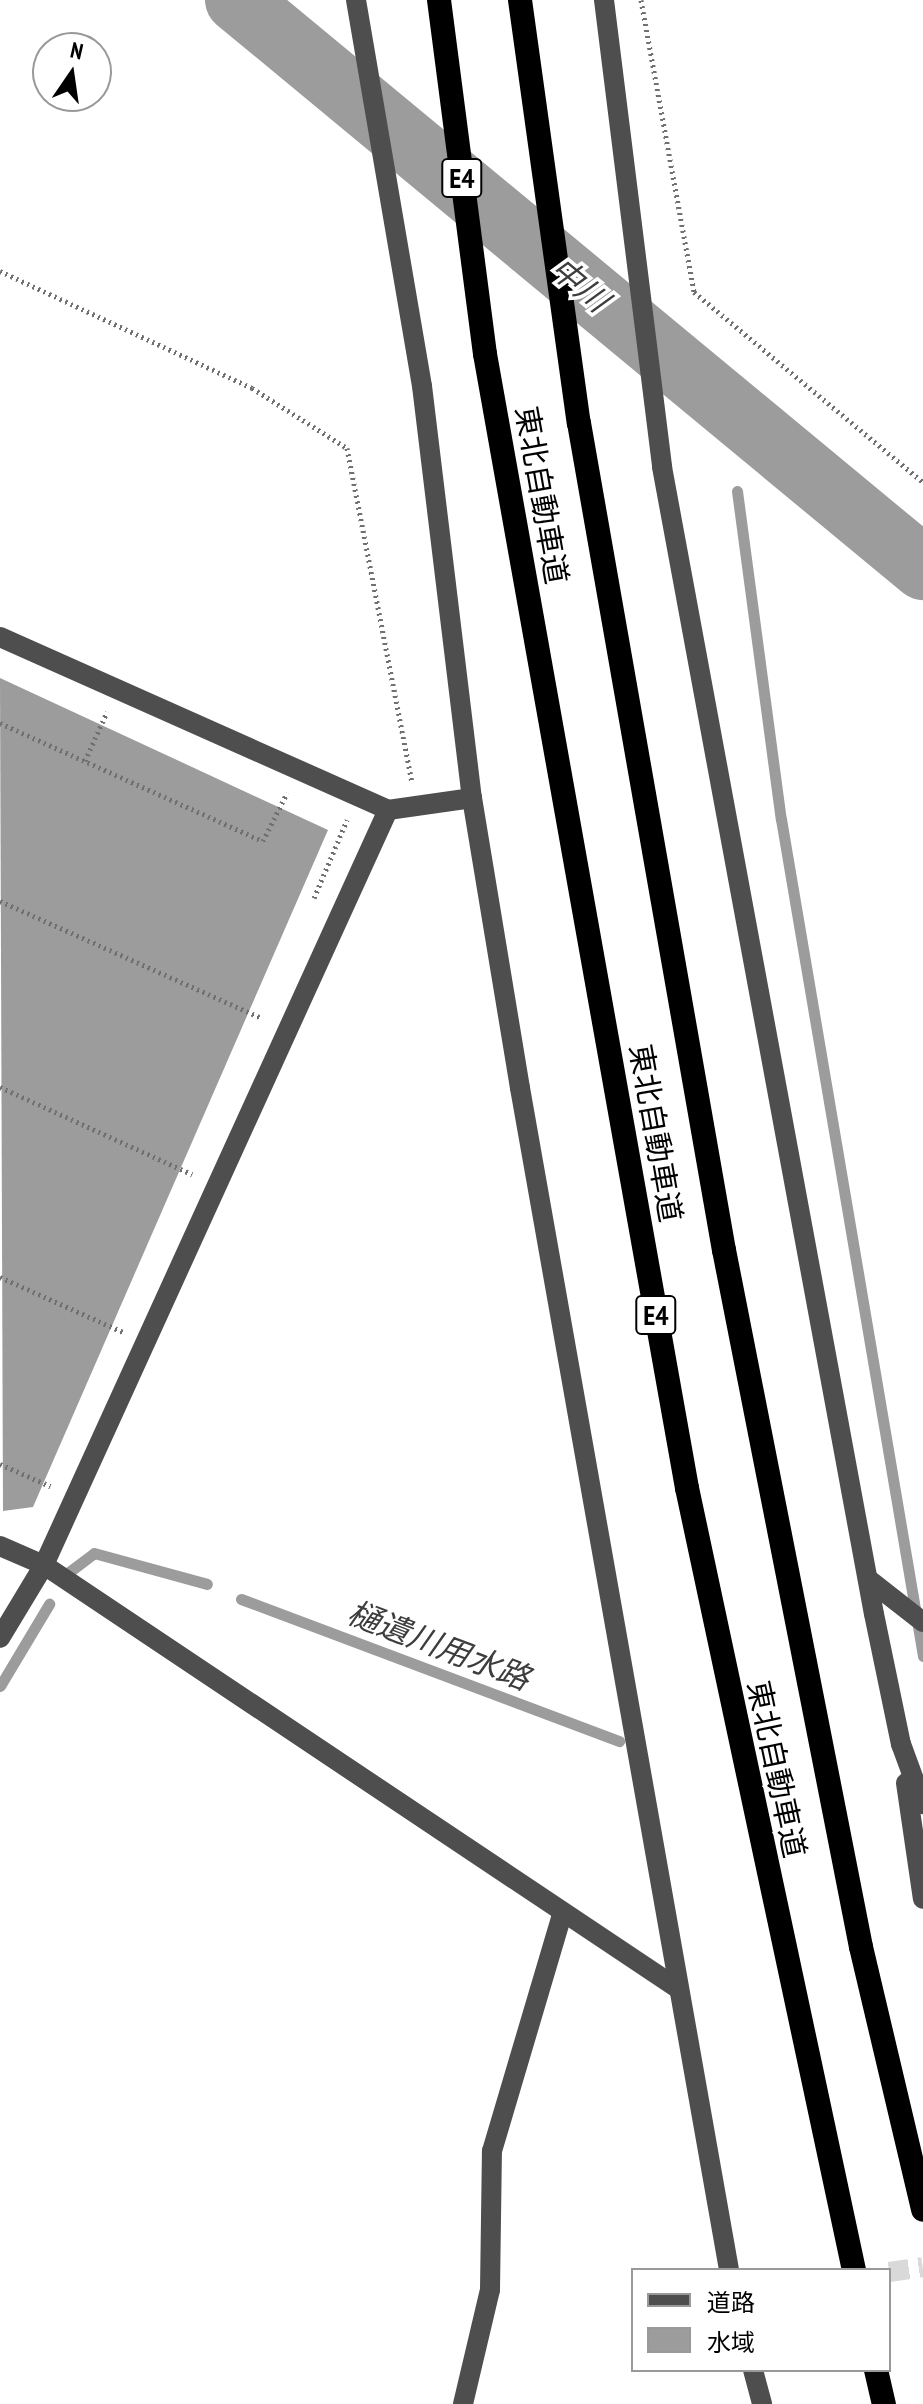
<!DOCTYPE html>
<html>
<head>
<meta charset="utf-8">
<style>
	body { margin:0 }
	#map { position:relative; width:923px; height:2404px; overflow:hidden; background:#fff; font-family:"PT Sans Narrow","Noto Sans JP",sans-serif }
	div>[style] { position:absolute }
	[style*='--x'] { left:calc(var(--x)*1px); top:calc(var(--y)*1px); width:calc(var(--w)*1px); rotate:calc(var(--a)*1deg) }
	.water>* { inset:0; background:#9c9c9c }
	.stream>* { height:11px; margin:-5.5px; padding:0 5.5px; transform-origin:5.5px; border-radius:5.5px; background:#9c9c9c }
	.river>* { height:64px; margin:-32px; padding:0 32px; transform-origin:32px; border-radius:32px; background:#9c9c9c }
	.minor-tunnel>* { height:20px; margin-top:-10px; transform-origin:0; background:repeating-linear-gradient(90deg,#d9d9d9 0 20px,transparent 0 30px) }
	.path>* { height:5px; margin-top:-2.5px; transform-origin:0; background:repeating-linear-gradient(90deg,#707070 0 2px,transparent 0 6px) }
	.minor>* { height:20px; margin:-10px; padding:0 10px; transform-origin:10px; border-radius:10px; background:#4e4e4e }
	.highway>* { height:24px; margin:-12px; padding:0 12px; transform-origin:12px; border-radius:12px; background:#000 }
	span { translate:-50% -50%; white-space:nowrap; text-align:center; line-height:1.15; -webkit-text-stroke:7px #fff; paint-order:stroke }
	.shield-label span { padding:2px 6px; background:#fff; border:2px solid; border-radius:6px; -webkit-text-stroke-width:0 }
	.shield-label { font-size:28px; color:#000; font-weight:700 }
	.street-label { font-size:30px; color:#000 }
	.water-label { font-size:32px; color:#3d3d3d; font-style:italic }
	.legend { position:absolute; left:631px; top:2268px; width:260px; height:104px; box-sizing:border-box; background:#fff; border:2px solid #999; margin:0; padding:10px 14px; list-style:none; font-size:24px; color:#000 }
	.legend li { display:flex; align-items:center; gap:16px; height:40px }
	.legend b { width:40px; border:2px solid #999 }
	.north { position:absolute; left:32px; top:32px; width:80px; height:80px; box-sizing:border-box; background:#fff; border:2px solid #999; border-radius:50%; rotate:13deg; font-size:22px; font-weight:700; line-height:32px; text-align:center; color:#000 }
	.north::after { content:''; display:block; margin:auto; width:28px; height:36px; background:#000; clip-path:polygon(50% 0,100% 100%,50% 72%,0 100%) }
</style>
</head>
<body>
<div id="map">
	<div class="water">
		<div style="clip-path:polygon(0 678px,328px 830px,33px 1507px,3px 1511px)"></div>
	</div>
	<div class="stream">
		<div style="--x:737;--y:491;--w:331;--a:82.4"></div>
		<div style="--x:781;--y:819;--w:849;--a:80.37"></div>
		<div style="--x:69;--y:1572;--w:31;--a:-37"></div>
		<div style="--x:94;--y:1553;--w:117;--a:15.3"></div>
		<div style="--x:241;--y:1599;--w:404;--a:20.6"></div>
		<div style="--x:0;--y:1686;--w:96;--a:-59.1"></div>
	</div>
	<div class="river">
		<div style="--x:237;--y:0;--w:891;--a:39.62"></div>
	</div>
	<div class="minor-tunnel">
		<div style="--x:889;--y:2272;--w:34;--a:-8"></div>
	</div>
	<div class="path">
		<div style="--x:641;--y:0;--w:297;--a:79.7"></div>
		<div style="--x:694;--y:292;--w:298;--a:39.7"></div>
		<div style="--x:0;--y:271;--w:278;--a:24.9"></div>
		<div style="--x:252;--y:388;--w:112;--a:32.3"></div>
		<div style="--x:347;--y:448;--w:339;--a:79"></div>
		<div style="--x:0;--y:723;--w:288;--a:24.2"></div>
		<div style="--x:263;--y:841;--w:54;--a:-63.4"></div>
		<div style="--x:85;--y:761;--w:54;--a:-65.8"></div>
		<div style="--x:314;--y:898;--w:85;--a:-67.1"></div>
		<div style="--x:0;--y:901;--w:286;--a:24.1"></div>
		<div style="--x:0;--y:1087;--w:211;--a:24.4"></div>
		<div style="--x:0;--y:1277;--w:135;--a:24.1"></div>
		<div style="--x:0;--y:1464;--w:55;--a:23.7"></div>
	</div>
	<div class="minor">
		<div style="--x:356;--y:0;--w:392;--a:80.3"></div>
		<div style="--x:422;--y:386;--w:415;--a:83.1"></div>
		<div style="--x:472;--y:798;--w:294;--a:80.6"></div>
		<div style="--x:520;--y:1088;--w:1200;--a:79.97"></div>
		<div style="--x:604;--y:0;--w:471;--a:82.9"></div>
		<div style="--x:662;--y:467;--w:1166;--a:79.53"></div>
		<div style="--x:874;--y:1614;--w:133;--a:78.3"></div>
		<div style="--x:901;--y:1744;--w:64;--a:69.9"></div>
		<div style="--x:0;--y:637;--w:425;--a:24"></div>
		<div style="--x:388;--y:810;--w:830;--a:114.5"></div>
		<div style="--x:44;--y:1565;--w:85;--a:121.1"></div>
		<div style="--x:388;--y:810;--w:85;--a:-8.1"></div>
		<div style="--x:0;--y:1546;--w:48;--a:23.4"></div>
		<div style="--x:44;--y:1565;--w:761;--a:33.75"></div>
		<div style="--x:868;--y:1579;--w:70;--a:38"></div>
		<div style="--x:906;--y:1783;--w:117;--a:81.7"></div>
		<div style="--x:753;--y:2370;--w:35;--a:75"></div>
		<div style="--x:463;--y:2404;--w:117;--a:-76.7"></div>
		<div style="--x:490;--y:2290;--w:139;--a:-89.2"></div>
		<div style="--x:492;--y:2151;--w:249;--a:-73.5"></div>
	</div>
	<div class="highway">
		<div style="--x:439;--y:0;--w:357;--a:82.6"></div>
		<div style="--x:485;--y:354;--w:1152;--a:79.9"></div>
		<div style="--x:687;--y:1488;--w:800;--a:77.95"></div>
		<div style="--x:520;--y:0;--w:427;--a:82.1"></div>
		<div style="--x:579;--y:423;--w:840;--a:80.06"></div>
		<div style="--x:724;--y:1250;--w:710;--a:78.88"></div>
		<div style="--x:861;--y:1947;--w:270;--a:76.7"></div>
		<div style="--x:876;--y:2370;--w:35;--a:77"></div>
	</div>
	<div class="shield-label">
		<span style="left:462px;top:178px">E4</span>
		<span style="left:656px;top:1315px">E4</span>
	</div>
	<div class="street-label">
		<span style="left:542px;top:495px;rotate:80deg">東北自動車道</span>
		<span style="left:656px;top:1133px;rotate:80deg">東北自動車道</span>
		<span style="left:777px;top:1769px;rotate:78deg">東北自動車道</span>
	</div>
	<div class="water-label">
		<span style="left:580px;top:284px;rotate:40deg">中川</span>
		<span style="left:439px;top:1645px;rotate:21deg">樋遺川用水路</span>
	</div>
	<ul class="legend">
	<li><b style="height:10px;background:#4e4e4e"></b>道路</li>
	<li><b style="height:22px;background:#9c9c9c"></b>水域</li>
	</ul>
	<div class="north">N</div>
</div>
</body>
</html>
